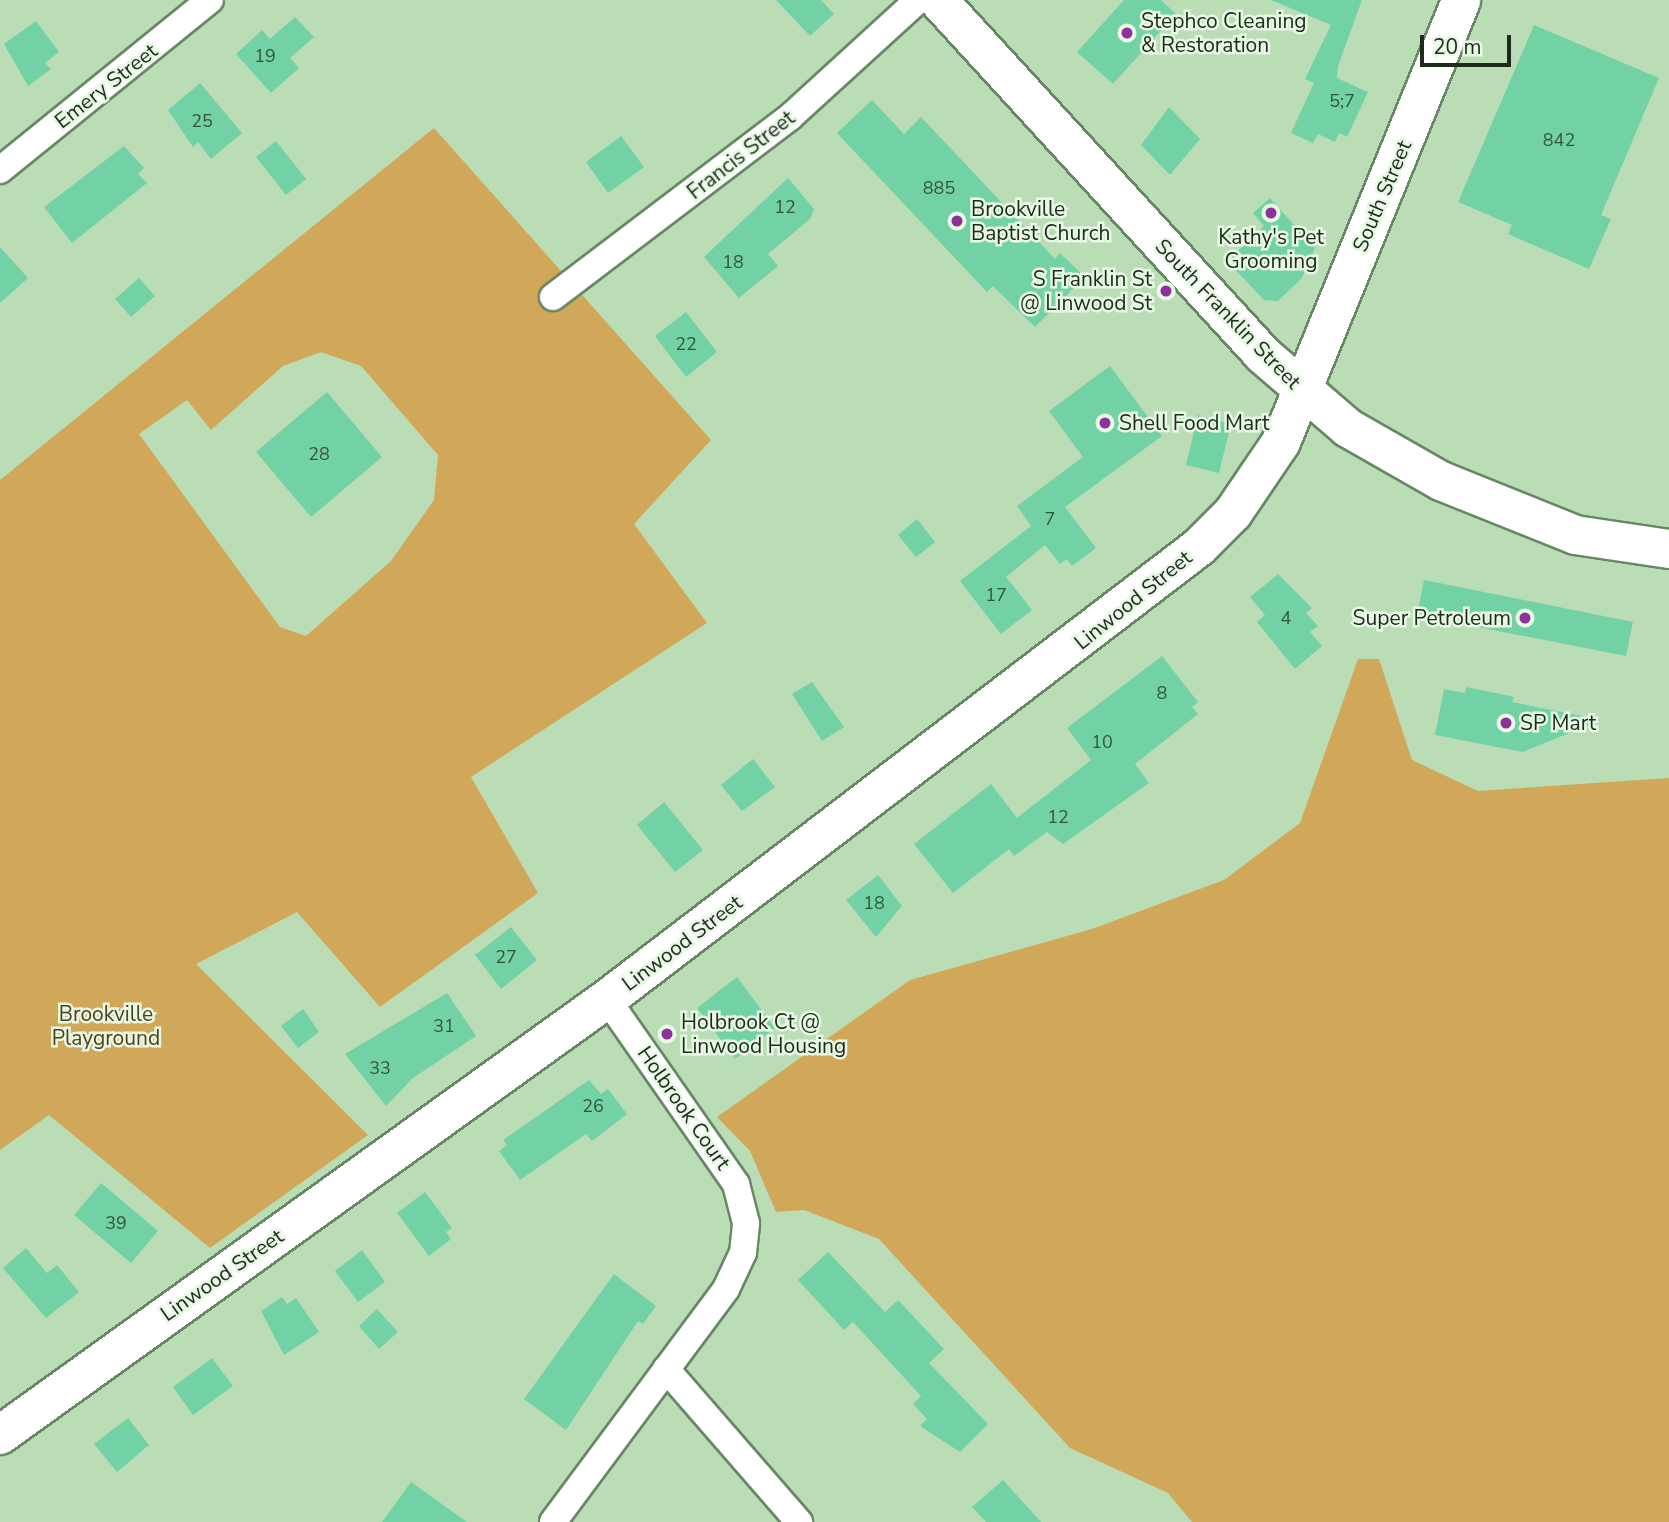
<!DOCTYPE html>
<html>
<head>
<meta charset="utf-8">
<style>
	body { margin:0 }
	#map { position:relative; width:1669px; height:1522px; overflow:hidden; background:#baddb6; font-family:"Nunito Sans",sans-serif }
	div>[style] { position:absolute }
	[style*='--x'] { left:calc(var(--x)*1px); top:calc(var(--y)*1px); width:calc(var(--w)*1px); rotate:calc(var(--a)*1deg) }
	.green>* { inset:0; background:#d1a85a }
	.building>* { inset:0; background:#72d2a6 }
	.roads { filter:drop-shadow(2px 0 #688865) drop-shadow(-2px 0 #688865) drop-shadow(0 2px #688865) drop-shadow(0 -2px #688865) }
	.minor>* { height:26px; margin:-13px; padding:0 13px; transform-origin:13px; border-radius:13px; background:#fff }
	.secondary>* { height:38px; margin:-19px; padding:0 19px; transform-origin:19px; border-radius:19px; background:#fff }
	.dots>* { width:19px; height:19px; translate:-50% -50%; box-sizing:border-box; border:4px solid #e7f8e4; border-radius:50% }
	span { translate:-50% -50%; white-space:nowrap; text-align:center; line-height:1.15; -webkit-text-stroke:5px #e7f8e4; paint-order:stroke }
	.number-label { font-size:18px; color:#32543e }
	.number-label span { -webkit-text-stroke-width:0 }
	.poi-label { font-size:21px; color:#1d2a1c }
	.left { translate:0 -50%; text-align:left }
	.right { translate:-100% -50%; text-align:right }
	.street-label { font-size:21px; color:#1d2a1c }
	.park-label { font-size:21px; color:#52401d }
	.scale { position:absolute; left:1420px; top:35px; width:91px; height:32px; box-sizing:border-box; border:4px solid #1d2a1c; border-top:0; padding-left:9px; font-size:21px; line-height:24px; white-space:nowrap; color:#1d2a1c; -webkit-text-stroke:5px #e7f8e4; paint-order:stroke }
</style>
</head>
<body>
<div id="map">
	<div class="green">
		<div style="clip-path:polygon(evenodd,434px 128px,711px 440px,634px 524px,707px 623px,471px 777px,538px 893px,380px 1007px,297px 912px,196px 964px,368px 1135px,210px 1248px,49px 1115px,0 1150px,0 480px,434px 128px,321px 352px,361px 366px,438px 455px,434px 500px,391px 561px,306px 636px,280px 627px,139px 434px,187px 400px,211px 430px,283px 366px,321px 352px)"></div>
		<div style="clip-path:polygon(1358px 659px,1379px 659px,1412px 760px,1478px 791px,1669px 778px,1669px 1522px,1192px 1522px,1168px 1493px,1070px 1448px,879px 1239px,804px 1210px,776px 1212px,750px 1151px,717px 1117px,910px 980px,1092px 929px,1224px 880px,1300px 823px)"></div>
	</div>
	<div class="building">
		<div style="clip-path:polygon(776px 0,821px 0,834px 14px,810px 36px)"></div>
		<div style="clip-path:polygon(1124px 0,1161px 0,1176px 14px,1113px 84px,1077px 52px)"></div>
		<div style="clip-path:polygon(1271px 0,1362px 0,1338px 66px,1337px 78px,1368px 92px,1347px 137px,1339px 133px,1335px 142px,1318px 134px,1313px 143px,1291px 133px,1314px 83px,1305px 79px,1331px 25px)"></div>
		<div style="clip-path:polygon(295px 17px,314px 37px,290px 58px,299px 68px,271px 93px,236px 54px,262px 30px,270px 39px)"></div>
		<div style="clip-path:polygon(36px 21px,59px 52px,45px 63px,51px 69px,28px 86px,4px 44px)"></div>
		<div style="clip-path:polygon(1534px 25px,1659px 78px,1601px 215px,1611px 219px,1589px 269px,1508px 234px,1512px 225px,1458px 202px)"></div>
		<div style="clip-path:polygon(200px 83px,242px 133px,211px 159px,198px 142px,193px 147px,168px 110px)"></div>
		<div style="clip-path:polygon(872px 100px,904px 134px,921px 117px,1055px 259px,1060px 253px,1085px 277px,1035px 327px,993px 286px,987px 292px,837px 133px)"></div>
		<div style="clip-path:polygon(1169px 107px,1200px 139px,1170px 175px,1141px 145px)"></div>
		<div style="clip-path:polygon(621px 136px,644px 167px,608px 193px,586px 162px)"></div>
		<div style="clip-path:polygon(276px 141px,306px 179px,286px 195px,256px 157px)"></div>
		<div style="clip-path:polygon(124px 146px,144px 168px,138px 174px,147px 183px,72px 243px,44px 207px)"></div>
		<div style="clip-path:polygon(788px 178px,814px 209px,810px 219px,768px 254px,778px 266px,739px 298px,704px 257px)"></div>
		<div style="clip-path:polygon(1270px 198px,1315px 248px,1302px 278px,1278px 301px,1264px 300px,1227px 261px,1264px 226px,1253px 213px)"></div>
		<div style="clip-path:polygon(0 247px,28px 278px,0 303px)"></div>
		<div style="clip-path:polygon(139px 278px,155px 296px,131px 317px,115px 299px)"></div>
		<div style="clip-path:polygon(686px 312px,717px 352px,686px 377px,655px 336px)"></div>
		<div style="clip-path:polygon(1110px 366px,1162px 436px,1065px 507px,1096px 548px,1072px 566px,1067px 559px,1060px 564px,1045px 545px,1006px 577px,1032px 610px,1001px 634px,960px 581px,1031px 526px,1017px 506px,1083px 457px,1049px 411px)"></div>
		<div style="clip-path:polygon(327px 392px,382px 457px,311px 517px,256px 452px)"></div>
		<div style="clip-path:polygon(1198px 415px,1231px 424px,1219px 473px,1186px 465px)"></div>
		<div style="clip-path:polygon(917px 519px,935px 542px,916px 557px,898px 535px)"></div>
		<div style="clip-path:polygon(1278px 574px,1312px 608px,1306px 613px,1318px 626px,1310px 632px,1322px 646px,1295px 669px,1257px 622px,1265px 615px,1250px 597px)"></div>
		<div style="clip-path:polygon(1424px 580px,1633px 622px,1626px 656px,1417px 615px)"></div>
		<div style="clip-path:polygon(1162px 656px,1198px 702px,1192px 707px,1198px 714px,1135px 764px,1149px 783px,1063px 844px,1047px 832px,1014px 856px,1009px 849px,953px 893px,914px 844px,991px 784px,1017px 818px,1091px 760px,1067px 728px)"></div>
		<div style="clip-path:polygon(812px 682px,844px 727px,822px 741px,792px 694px)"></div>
		<div style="clip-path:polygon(1466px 687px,1514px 697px,1512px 702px,1601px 720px,1523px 752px,1435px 735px,1444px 689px,1465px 693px)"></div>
		<div style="clip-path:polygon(753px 759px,775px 787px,742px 811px,721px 785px)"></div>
		<div style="clip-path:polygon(664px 802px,703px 850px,675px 872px,637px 825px)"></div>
		<div style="clip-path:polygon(878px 875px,902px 906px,876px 937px,846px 900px)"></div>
		<div style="clip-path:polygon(511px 927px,537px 960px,501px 989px,475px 955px)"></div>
		<div style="clip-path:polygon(737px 977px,775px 1028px,735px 1059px,697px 1008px)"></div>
		<div style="clip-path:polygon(447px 993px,476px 1036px,413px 1078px,386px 1106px,345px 1054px)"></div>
		<div style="clip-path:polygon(303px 1009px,319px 1032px,298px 1048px,281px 1026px)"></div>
		<div style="clip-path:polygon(589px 1080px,601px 1094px,608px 1089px,627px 1114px,592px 1141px,586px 1134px,520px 1180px,499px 1151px,507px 1145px,503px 1140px)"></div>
		<div style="clip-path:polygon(101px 1183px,158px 1231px,131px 1263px,74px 1215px)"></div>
		<div style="clip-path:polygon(425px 1192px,452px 1228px,446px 1232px,451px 1239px,429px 1256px,397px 1213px)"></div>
		<div style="clip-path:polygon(26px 1248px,47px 1273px,57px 1265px,79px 1292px,46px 1318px,3px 1268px)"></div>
		<div style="clip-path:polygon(362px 1250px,385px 1282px,358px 1302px,335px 1271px)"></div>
		<div style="clip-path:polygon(828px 1252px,885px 1312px,898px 1300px,944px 1349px,929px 1363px,988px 1424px,960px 1452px,920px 1426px,927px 1419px,913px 1404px,921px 1396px,853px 1322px,844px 1330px,798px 1280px)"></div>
		<div style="clip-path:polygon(614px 1274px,656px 1306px,643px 1324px,638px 1321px,566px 1430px,524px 1399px)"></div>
		<div style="clip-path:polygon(282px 1297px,287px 1304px,296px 1298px,319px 1332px,284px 1355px,261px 1311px)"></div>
		<div style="clip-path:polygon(377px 1309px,398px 1332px,379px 1349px,359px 1326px)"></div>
		<div style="clip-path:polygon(212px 1358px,233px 1386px,193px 1415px,173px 1387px)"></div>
		<div style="clip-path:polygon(128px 1418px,149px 1445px,117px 1472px,94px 1444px)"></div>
		<div style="clip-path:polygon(1003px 1480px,1041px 1522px,986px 1522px,972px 1507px)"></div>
		<div style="clip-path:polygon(411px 1482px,467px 1522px,382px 1522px)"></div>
	</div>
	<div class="roads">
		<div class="minor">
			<div style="--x:0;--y:170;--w:270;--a:-39"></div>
			<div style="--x:553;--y:297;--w:298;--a:-37.2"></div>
			<div style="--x:790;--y:117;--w:173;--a:-42.4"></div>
			<div style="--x:666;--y:1369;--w:203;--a:49"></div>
			<div style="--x:553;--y:1522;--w:290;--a:-53.4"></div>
			<div style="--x:726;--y:1289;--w:40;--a:-65"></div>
			<div style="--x:743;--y:1253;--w:30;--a:-84"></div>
			<div style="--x:746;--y:1223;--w:40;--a:-104.4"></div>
			<div style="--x:736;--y:1184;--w:226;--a:-124.9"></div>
		</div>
		<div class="secondary">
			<div style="--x:938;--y:0;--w:480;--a:47.5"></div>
			<div style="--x:1262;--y:354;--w:113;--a:40.7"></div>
			<div style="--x:1348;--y:428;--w:107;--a:29.7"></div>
			<div style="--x:1441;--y:481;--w:144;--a:21.9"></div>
			<div style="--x:1575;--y:535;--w:95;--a:8.5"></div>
			<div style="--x:0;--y:1435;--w:747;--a:-35.69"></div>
			<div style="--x:607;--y:999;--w:745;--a:-37.36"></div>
			<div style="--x:1199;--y:547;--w:48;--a:-45"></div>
			<div style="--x:1233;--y:513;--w:86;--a:-55.9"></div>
			<div style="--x:1281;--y:442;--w:477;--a:-67.8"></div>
		</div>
	</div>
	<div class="dots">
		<div style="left:1127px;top:33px;background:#8e319b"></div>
		<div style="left:1271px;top:213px;background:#8e319b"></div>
		<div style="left:957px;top:221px;background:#8e319b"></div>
		<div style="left:1166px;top:291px;background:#8e319b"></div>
		<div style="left:1105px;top:423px;background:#8e319b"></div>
		<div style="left:1525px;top:618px;background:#8e319b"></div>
		<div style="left:1506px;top:723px;background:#8e319b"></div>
		<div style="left:667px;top:1034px;background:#8e319b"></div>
	</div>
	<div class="number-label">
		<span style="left:265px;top:56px">19</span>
		<span style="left:1342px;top:101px">5;7</span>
		<span style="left:202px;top:121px">25</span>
		<span style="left:1559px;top:140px">842</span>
		<span style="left:939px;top:188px">885</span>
		<span style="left:785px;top:207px">12</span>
		<span style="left:733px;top:262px">18</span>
		<span style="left:686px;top:344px">22</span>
		<span style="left:319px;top:454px">28</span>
		<span style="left:1050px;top:519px">7</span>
		<span style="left:996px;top:595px">17</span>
		<span style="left:1286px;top:618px">4</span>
		<span style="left:1162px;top:693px">8</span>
		<span style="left:1102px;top:742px">10</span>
		<span style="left:1058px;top:817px">12</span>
		<span style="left:874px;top:903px">18</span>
		<span style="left:506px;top:957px">27</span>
		<span style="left:444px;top:1026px">31</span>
		<span style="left:380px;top:1068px">33</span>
		<span style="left:593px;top:1106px">26</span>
		<span style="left:116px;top:1223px">39</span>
	</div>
	<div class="poi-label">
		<span class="left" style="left:1141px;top:33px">Stephco Cleaning<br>&amp; Restoration</span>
		<span class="left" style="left:971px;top:221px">Brookville<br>Baptist Church</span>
		<span style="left:1271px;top:249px">Kathy's Pet<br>Grooming</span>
		<span class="right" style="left:1152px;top:291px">S Franklin St<br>@ Linwood St</span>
		<span class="left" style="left:1119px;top:423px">Shell Food Mart</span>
		<span class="right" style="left:1511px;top:618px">Super Petroleum</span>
		<span class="left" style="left:1520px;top:723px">SP Mart</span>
		<span class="left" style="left:681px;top:1034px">Holbrook Ct @<br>Linwood Housing</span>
	</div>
	<div class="street-label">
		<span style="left:106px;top:86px;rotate:-38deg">Emery Street</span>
		<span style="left:741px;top:155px;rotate:-38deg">Francis Street</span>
		<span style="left:1382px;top:196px;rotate:-67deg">South Street</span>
		<span style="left:1228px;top:314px;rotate:46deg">South Franklin Street</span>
		<span style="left:1133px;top:600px;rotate:-39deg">Linwood Street</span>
		<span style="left:682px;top:943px;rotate:-37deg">Linwood Street</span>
		<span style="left:684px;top:1108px;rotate:55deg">Holbrook Court</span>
		<span style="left:222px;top:1275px;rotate:-35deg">Linwood Street</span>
	</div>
	<div class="park-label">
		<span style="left:106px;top:1026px">Brookville<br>Playground</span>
	</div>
	<div class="scale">20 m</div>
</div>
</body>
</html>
